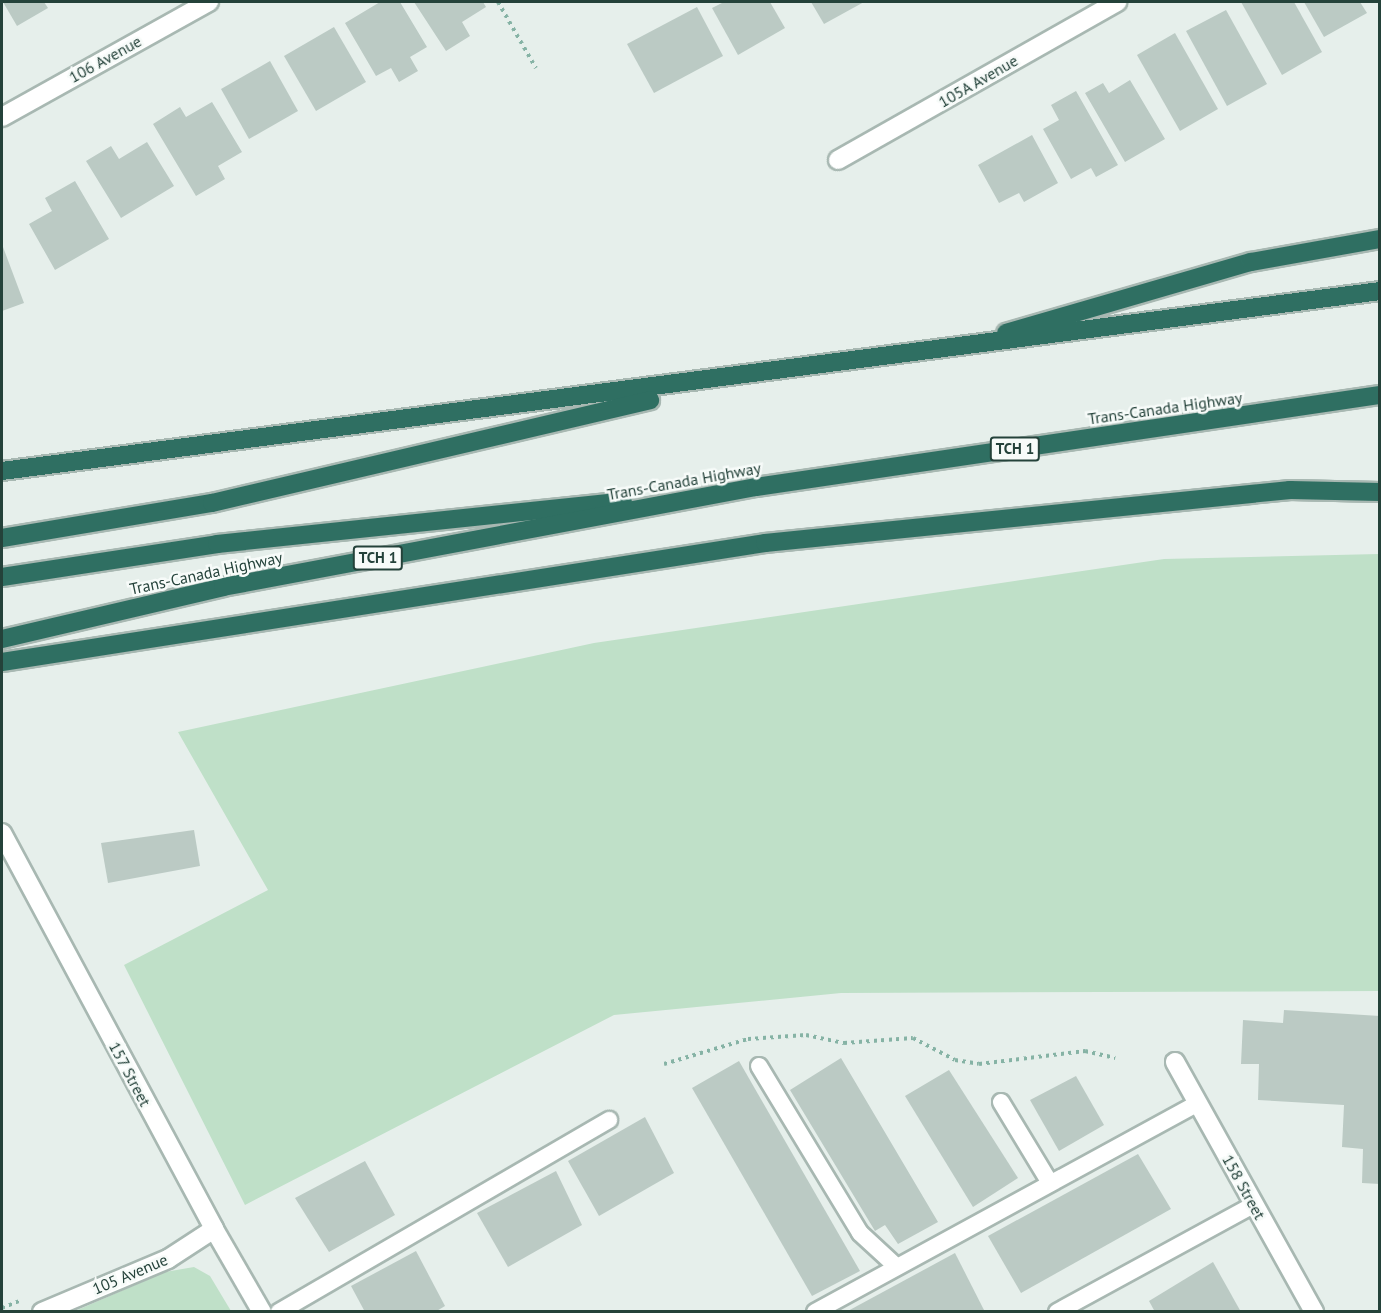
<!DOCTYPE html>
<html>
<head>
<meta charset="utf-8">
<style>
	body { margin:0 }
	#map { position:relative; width:1381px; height:1313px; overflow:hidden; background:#e6efeb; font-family:"PT Sans",sans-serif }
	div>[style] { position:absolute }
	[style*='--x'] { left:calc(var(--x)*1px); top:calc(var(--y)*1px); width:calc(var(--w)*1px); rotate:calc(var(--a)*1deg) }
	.green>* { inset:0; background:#bfe0c8 }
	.building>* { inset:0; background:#bbcac4 }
	.path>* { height:4px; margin-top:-2px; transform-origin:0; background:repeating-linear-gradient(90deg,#86b3a5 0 3px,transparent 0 7.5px) }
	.roads { filter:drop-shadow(2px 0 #a8b8b2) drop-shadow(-2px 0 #a8b8b2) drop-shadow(0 2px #a8b8b2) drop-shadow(0 -2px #a8b8b2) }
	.service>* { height:16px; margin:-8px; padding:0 8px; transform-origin:8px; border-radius:8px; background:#fff }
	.minor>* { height:18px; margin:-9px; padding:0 9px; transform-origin:9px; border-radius:9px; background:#fff }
	.tertiary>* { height:18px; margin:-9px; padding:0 9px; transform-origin:9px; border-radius:9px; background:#fff }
	.motorway>* { height:18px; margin:-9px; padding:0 9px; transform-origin:9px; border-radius:9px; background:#2f6f62 }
	span { translate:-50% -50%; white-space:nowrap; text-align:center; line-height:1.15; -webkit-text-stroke:5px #f7fbf9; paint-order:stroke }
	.shield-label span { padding:2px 4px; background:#f7fbf9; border:2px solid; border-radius:4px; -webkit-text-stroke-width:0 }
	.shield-label { font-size:15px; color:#24423a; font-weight:700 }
	.street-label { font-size:16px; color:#24423a }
	.frame { position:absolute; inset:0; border:3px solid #24423a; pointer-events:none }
</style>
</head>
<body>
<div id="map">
	<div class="green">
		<div style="clip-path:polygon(1379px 554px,1379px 991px,841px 993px,614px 1015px,245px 1205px,124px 965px,268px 890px,178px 732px,594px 643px,1164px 559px)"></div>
		<div style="clip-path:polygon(194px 1267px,210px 1276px,231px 1311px,75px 1311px,165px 1272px)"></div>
	</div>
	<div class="building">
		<div style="clip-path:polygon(3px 2px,44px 2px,48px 8px,17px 26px)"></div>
		<div style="clip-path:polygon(380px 2px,400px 2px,427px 47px,410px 57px,418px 71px,399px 82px,391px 68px,376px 76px,345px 23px)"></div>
		<div style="clip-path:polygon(414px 2px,483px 2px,486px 7px,462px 22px,470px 36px,446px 51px)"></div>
		<div style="clip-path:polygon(724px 2px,770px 2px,785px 28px,738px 55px,712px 8px)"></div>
		<div style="clip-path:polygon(811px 2px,864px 2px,824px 24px)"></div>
		<div style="clip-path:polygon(1241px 2px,1294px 2px,1322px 52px,1282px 75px)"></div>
		<div style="clip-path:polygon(1304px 2px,1360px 2px,1367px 13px,1324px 37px)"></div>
		<div style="clip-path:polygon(697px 7px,723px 56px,654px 93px,627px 44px)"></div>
		<div style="clip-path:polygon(1226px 10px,1267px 84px,1227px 106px,1186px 31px)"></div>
		<div style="clip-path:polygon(334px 27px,366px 82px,316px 111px,284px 56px)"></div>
		<div style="clip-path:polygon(1175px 33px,1218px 109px,1180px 131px,1137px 55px)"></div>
		<div style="clip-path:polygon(270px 61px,298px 111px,249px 139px,221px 89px)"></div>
		<div style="clip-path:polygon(1130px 80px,1165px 139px,1125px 162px,1085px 93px,1103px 83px,1109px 93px)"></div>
		<div style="clip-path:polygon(1076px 91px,1118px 165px,1096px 177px,1091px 168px,1071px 179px,1043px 129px,1059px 120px,1051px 105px)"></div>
		<div style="clip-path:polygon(212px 102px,242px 152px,218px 166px,225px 179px,196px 196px,153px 124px,180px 107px,186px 117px)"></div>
		<div style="clip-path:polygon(1032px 135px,1058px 183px,1024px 202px,1019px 193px,999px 203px,978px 165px)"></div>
		<div style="clip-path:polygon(147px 142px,174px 186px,121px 218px,86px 161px,111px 146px,119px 159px)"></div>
		<div style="clip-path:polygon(75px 181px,109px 239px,55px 270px,29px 224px,52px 211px,45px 198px)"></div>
		<div style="clip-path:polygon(3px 247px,24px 303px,2px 311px,2px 248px)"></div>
		<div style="clip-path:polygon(194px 830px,200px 866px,108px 883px,101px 843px)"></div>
		<div style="clip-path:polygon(1284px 1010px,1380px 1016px,1380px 1184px,1362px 1183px,1363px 1149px,1342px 1147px,1344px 1105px,1258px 1100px,1259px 1064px,1241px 1064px,1243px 1020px,1283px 1023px)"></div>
		<div style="clip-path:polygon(841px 1058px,938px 1222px,898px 1244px,885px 1225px,875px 1231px,790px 1090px)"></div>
		<div style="clip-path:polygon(739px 1061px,860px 1271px,812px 1296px,692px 1088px)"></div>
		<div style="clip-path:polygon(949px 1070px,1018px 1178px,973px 1207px,905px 1096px)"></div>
		<div style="clip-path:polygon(1076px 1076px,1104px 1125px,1059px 1151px,1030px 1100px)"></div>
		<div style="clip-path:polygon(645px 1117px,674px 1173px,599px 1216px,568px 1161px)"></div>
		<div style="clip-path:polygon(1138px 1154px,1171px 1209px,1021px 1293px,988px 1236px)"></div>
		<div style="clip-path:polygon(365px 1161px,395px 1215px,329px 1252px,295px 1198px)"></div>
		<div style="clip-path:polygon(556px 1171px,582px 1225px,508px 1267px,477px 1213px)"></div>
		<div style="clip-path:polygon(416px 1251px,445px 1306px,435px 1312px,365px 1312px,351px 1286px)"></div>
		<div style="clip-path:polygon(955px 1253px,985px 1312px,846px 1312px)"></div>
		<div style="clip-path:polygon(1213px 1262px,1241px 1312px,1155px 1312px,1149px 1301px)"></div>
	</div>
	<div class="path">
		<div style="--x:498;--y:2;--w:76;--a:60.1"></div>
		<div style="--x:664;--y:1064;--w:88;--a:-16.6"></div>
		<div style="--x:748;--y:1039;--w:58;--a:-3.9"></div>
		<div style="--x:806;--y:1035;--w:39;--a:12"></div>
		<div style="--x:844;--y:1043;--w:69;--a:-4.1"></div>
		<div style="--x:913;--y:1038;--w:47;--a:27.6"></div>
		<div style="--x:955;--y:1060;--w:24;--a:9"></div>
		<div style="--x:979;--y:1064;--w:107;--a:-7"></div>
		<div style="--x:1085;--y:1051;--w:31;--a:13"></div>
		<div style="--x:2;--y:1308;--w:22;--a:-22"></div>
	</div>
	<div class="roads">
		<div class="service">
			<div style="--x:759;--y:1066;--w:195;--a:58.8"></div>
			<div style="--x:860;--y:1233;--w:50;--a:42.6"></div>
			<div style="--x:1001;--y:1102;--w:95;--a:58.8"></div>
			<div style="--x:279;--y:1312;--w:382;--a:-30.2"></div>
			<div style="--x:815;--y:1312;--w:436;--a:-28.6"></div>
			<div style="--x:1057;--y:1312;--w:223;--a:-28.6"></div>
		</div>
		<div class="minor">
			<div style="--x:2;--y:117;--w:237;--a:-29.1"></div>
			<div style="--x:838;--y:160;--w:321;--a:-29.5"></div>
			<div style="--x:2;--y:833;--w:449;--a:61.8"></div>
			<div style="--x:1175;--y:1062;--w:286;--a:60.9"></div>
		</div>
		<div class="tertiary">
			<div style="--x:42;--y:1312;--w:137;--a:-22.8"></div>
			<div style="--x:168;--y:1259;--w:55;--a:-33.1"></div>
			<div style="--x:214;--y:1229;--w:96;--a:60"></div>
		</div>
		<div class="motorway">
			<div style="--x:1006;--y:333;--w:255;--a:-16.2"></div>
			<div style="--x:1251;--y:262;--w:131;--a:-10.1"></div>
			<div style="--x:2;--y:471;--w:1390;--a:-7.44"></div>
			<div style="--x:2;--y:538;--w:213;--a:-9.5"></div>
			<div style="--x:212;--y:503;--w:450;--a:-13.2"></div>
			<div style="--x:2;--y:577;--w:218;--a:-8.7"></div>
			<div style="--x:217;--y:544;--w:408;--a:-6"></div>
			<div style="--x:2;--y:639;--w:227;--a:-13.2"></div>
			<div style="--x:223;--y:587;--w:542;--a:-10.63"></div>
			<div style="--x:756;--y:487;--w:631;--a:-8.39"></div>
			<div style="--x:2;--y:662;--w:772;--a:-8.86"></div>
			<div style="--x:765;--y:543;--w:528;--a:-5.76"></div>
			<div style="--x:1290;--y:490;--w:90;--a:1.3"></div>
		</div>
	</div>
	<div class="shield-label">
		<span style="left:1015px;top:449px">TCH 1</span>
		<span style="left:378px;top:558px">TCH 1</span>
	</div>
	<div class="street-label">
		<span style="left:105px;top:59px;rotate:-29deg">106 Avenue</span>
		<span style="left:978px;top:81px;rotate:-30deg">105A Avenue</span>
		<span style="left:1165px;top:408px;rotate:-8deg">Trans-Canada Highway</span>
		<span style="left:684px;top:481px;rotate:-10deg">Trans-Canada Highway</span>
		<span style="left:206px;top:573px;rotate:-12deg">Trans-Canada Highway</span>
		<span style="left:130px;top:1074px;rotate:62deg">157 Street</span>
		<span style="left:1244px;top:1187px;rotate:61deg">158 Street</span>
		<span style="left:130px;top:1274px;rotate:-23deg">105 Avenue</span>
	</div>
	<div class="frame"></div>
</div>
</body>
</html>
